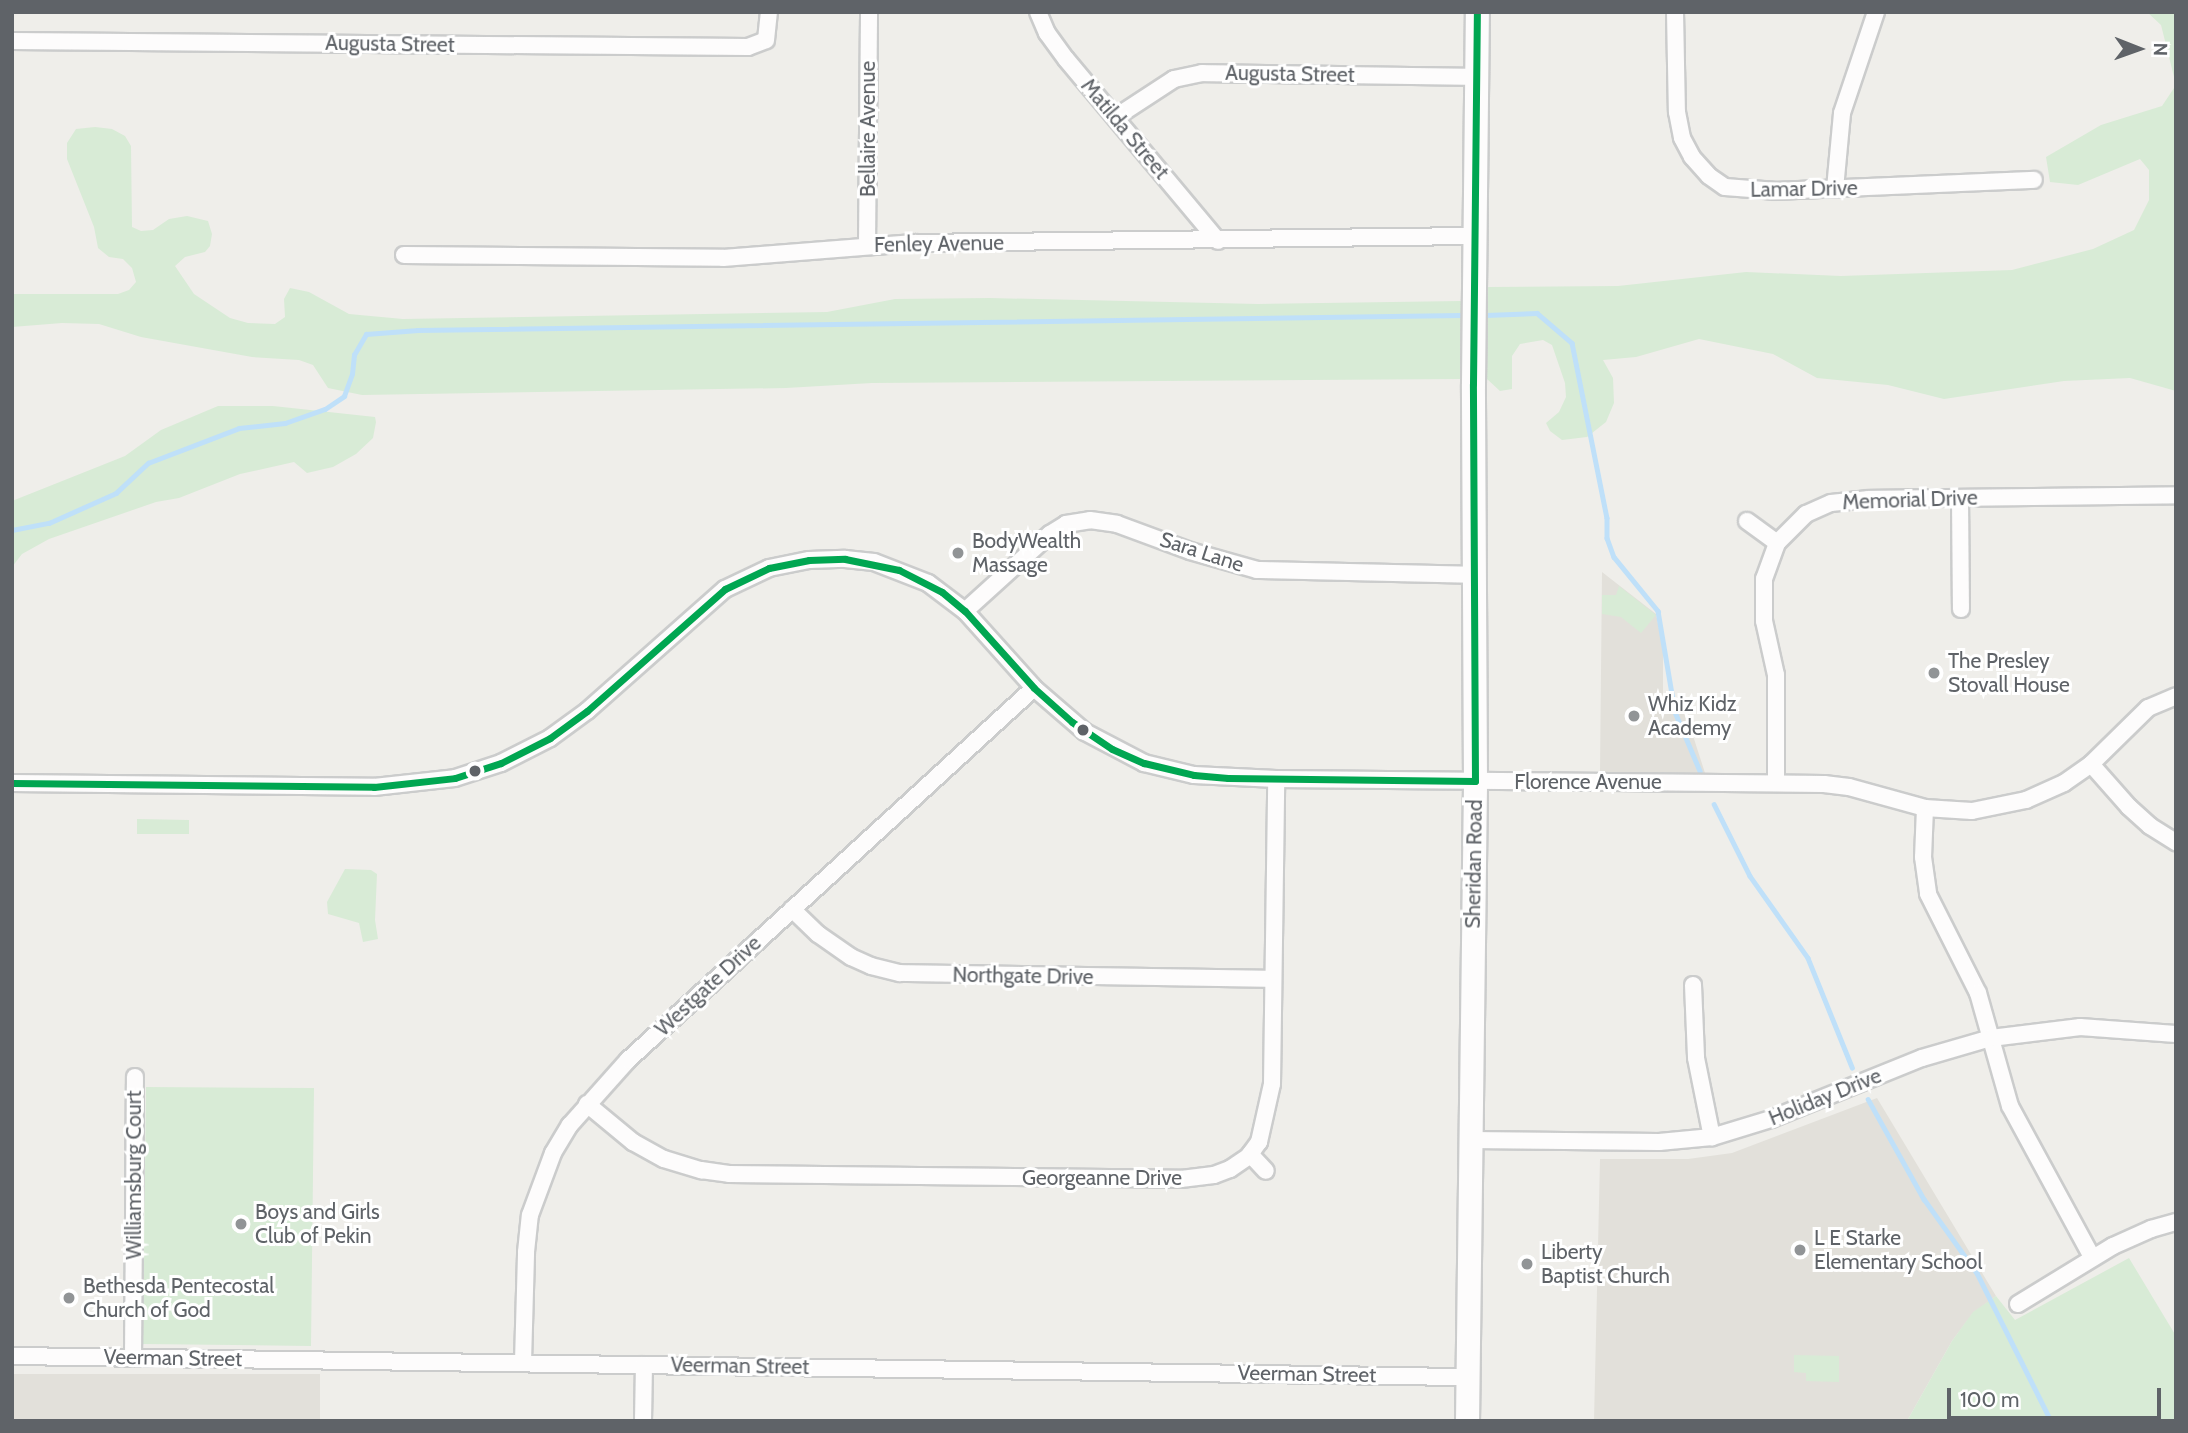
<!DOCTYPE html>
<html>
<head>
<meta charset="utf-8">
<style>
	body { margin:0 }
	#map { position:relative; width:2188px; height:1433px; overflow:hidden; background:#efeeea; font-family:Cabin,sans-serif }
	div>[style] { position:absolute }
	[style*='--x'] { left:calc(var(--x)*1px); top:calc(var(--y)*1px); width:calc(var(--w)*1px); rotate:calc(var(--a)*1deg) }
	.education>* { inset:0; background:#e2e0da }
	.green>* { inset:0; background:#d8ebd6 }
	.stream>* { height:4.5px; margin:-2.25px; padding:0 2.25px; transform-origin:2.25px; border-radius:2.25px; background:#bfe0f9 }
	.roads { filter:drop-shadow(2px 0 #cbcccc) drop-shadow(-2px 0 #cbcccc) drop-shadow(0 2px #cbcccc) drop-shadow(0 -2px #cbcccc) }
	.street>* { height:16px; margin:-8px; padding:0 8px; transform-origin:8px; border-radius:8px; background:#fdfcfc }
	.secondary>* { height:23px; margin:-11.5px; padding:0 11.5px; transform-origin:11.5px; border-radius:11.5px; background:#fdfcfc }
	.bus-1>* { height:7px; margin:-3.5px; padding:0 3.5px; transform-origin:3.5px; border-radius:3.5px; background:#00a651 }
	.dots>* { width:19px; height:19px; translate:-50% -50%; box-sizing:border-box; border:4px solid #fff; border-radius:50% }
	span { translate:-50% -50%; white-space:nowrap; text-align:center; line-height:1.15; -webkit-text-stroke:6px #fff; paint-order:stroke }
	.street-label { font-size:21px; color:#5f6368 }
	.poi-label { font-size:21px; color:#5f6368 }
	.left { translate:0 -50%; text-align:left }
	.frame { position:absolute; inset:0; border:14px solid #5f6368; pointer-events:none }
	.north { position:absolute; left:2104px; top:14px; width:70px; height:70px; -webkit-text-stroke:5px #fff; paint-order:stroke; rotate:91deg; font-size:19px; font-weight:700; line-height:28px; text-align:center; color:#5f6368 }
	.north::after { content:''; display:block; margin:auto; width:24px; height:32px; background:#5f6368; clip-path:polygon(50% 0,100% 100%,50% 72%,0 100%) }
	.scale { position:absolute; left:1947px; top:1388px; width:214px; height:32px; box-sizing:border-box; border:4px solid #5f6368; border-top:0; padding-left:9px; font-size:21px; line-height:24px; white-space:nowrap; color:#5f6368; -webkit-text-stroke:5px #fff; paint-order:stroke }
</style>
</head>
<body>
<div id="map">
	<div class="education">
		<div style="clip-path:polygon(1602px 572px,1656px 614px,1663px 648px,1663px 712px,1686px 714px,1705px 773px,1600px 772px)"></div>
		<div style="clip-path:polygon(1877px 1098px,1996px 1296px,1973px 1313px,1952px 1341px,1907px 1421px,1594px 1421px,1600px 1159px,1688px 1159px,1732px 1153px)"></div>
		<div style="clip-path:polygon(12px 1374px,320px 1374px,320px 1421px,12px 1421px)"></div>
	</div>
	<div class="green">
		<div style="clip-path:polygon(2147px 12px,2176px 12px,2176px 391px,2130px 378px,2064px 381px,1944px 399px,1888px 385px,1817px 378px,1773px 354px,1699px 339px,1636px 357px,1603px 360px,1613px 378px,1614px 403px,1606px 422px,1587px 437px,1562px 440px,1550px 431px,1546px 423px,1559px 412px,1566px 397px,1565px 383px,1552px 345px,1543px 340px,1520px 344px,1512px 356px,1512px 389px,1500px 391px,1487px 379px,1488px 287px,1618px 286px,1746px 272px,1841px 276px,2012px 270px,2093px 249px,2134px 230px,2149px 200px,2149px 170px,2140px 159px,2078px 185px,2050px 182px,2046px 157px,2101px 125px,2162px 106px,2176px 85px,2161px 25px)"></div>
		<div style="clip-path:polygon(95px 127px,112px 129px,125px 136px,131px 146px,132px 227px,141px 231px,153px 230px,169px 219px,187px 216px,208px 221px,212px 234px,210px 246px,205px 252px,185px 257px,175px 266px,194px 294px,230px 318px,248px 323px,275px 324px,285px 317px,284px 299px,290px 288px,309px 292px,349px 314px,403px 319px,827px 312px,895px 299px,990px 298px,1258px 304px,1461px 301px,1461px 379px,872px 383px,786px 388px,362px 395px,328px 388px,313px 365px,299px 360px,252px 357px,141px 337px,99px 324px,62px 323px,12px 327px,12px 294px,118px 294px,129px 290px,136px 282px,132px 268px,123px 259px,109px 257px,98px 248px,94px 227px,67px 159px,67px 143px,76px 129px)"></div>
		<div style="clip-path:polygon(218px 406px,273px 406px,375px 417px,376px 422px,373px 438px,356px 454px,333px 467px,307px 473px,294px 462px,240px 474px,179px 498px,156px 502px,49px 539px,22px 554px,12px 567px,12px 501px,125px 456px,161px 430px)"></div>
		<div style="clip-path:polygon(1619px 586px,1656px 615px,1641px 633px,1621px 617px,1602px 614px,1602px 595px,1616px 595px)"></div>
		<div style="clip-path:polygon(137px 819px,189px 820px,189px 834px,137px 834px)"></div>
		<div style="clip-path:polygon(345px 869px,371px 870px,377px 874px,375px 920px,378px 939px,363px 942px,359px 923px,328px 914px,327px 902px)"></div>
		<div style="clip-path:polygon(146px 1087px,314px 1088px,311px 1346px,143px 1344px)"></div>
		<div style="clip-path:polygon(2129px 1258px,2176px 1336px,2176px 1421px,1907px 1421px,1952px 1341px,1973px 1312px,1996px 1296px,2015px 1320px)"></div>
		<div style="clip-path:polygon(1794px 1355px,1839px 1356px,1839px 1382px,1806px 1381px,1806px 1373px,1794px 1372px)"></div>
	</div>
	<div class="stream">
		<div style="--x:1486;--y:315;--w:51;--a:-2.2"></div>
		<div style="--x:1537;--y:313;--w:46;--a:40.6"></div>
		<div style="--x:1572;--y:343;--w:178;--a:78.7"></div>
		<div style="--x:1607;--y:518;--w:20;--a:90"></div>
		<div style="--x:1607;--y:538;--w:20;--a:70"></div>
		<div style="--x:1614;--y:557;--w:70;--a:50.8"></div>
		<div style="--x:1658;--y:611;--w:102;--a:80.4"></div>
		<div style="--x:1675;--y:712;--w:64;--a:67"></div>
		<div style="--x:12;--y:530;--w:38;--a:-11"></div>
		<div style="--x:49;--y:523;--w:73;--a:-24.1"></div>
		<div style="--x:116;--y:493;--w:44;--a:-43.2"></div>
		<div style="--x:148;--y:463;--w:97;--a:-21"></div>
		<div style="--x:239;--y:428;--w:46;--a:-6.2"></div>
		<div style="--x:285;--y:423;--w:42;--a:-19.3"></div>
		<div style="--x:325;--y:409;--w:23;--a:-34"></div>
		<div style="--x:344;--y:396;--w:23;--a:-70"></div>
		<div style="--x:352;--y:374;--w:19;--a:-84"></div>
		<div style="--x:354;--y:355;--w:24;--a:-60"></div>
		<div style="--x:366;--y:334;--w:52;--a:-4.4"></div>
		<div style="--x:418;--y:330;--w:1043;--a:-0.82"></div>
		<div style="--x:1714;--y:804;--w:80;--a:63.4"></div>
		<div style="--x:1750;--y:876;--w:100;--a:54.7"></div>
		<div style="--x:1808;--y:958;--w:118;--a:68"></div>
		<div style="--x:1868;--y:1099;--w:115;--a:60.8"></div>
		<div style="--x:1924;--y:1199;--w:91;--a:54.4"></div>
		<div style="--x:1977;--y:1273;--w:165;--a:63.4"></div>
	</div>
	<div class="roads">
		<div class="street">
			<div style="--x:1038;--y:12;--w:23;--a:67"></div>
			<div style="--x:1047;--y:33;--w:32;--a:54"></div>
			<div style="--x:1066;--y:59;--w:237;--a:50.1"></div>
			<div style="--x:1675;--y:12;--w:100;--a:88.9"></div>
			<div style="--x:1677;--y:112;--w:26;--a:79"></div>
			<div style="--x:1682;--y:138;--w:21;--a:62"></div>
			<div style="--x:1692;--y:157;--w:25;--a:48"></div>
			<div style="--x:1709;--y:176;--w:19;--a:35"></div>
			<div style="--x:1725;--y:187;--w:52;--a:4.4"></div>
			<div style="--x:1777;--y:191;--w:257;--a:-2.5"></div>
			<div style="--x:12;--y:41;--w:736;--a:0.47"></div>
			<div style="--x:748;--y:47;--w:19;--a:-21"></div>
			<div style="--x:766;--y:40;--w:28;--a:-84"></div>
			<div style="--x:1116;--y:117;--w:69;--a:-33.2"></div>
			<div style="--x:1174;--y:79;--w:29;--a:-12"></div>
			<div style="--x:1202;--y:73;--w:274;--a:0.8"></div>
			<div style="--x:1835;--y:189;--w:76;--a:-84.7"></div>
			<div style="--x:1842;--y:113;--w:107;--a:-71.4"></div>
			<div style="--x:867;--y:245;--w:233;--a:-89.5"></div>
			<div style="--x:404;--y:255;--w:319;--a:0.5"></div>
			<div style="--x:723;--y:258;--w:193;--a:-4.5"></div>
			<div style="--x:915;--y:243;--w:559;--a:-0.72"></div>
			<div style="--x:1960;--y:498;--w:111;--a:89.5"></div>
			<div style="--x:1747;--y:521;--w:37;--a:36"></div>
			<div style="--x:965;--y:611;--w:115;--a:-42.2"></div>
			<div style="--x:1050;--y:534;--w:19;--a:-32"></div>
			<div style="--x:1066;--y:524;--w:24;--a:-9"></div>
			<div style="--x:1090;--y:520;--w:27;--a:8"></div>
			<div style="--x:1117;--y:524;--w:78;--a:20.3"></div>
			<div style="--x:1190;--y:551;--w:70;--a:15.8"></div>
			<div style="--x:1257;--y:570;--w:217;--a:1.3"></div>
			<div style="--x:2091;--y:764;--w:57;--a:48.5"></div>
			<div style="--x:2129;--y:807;--w:28;--a:42"></div>
			<div style="--x:2150;--y:826;--w:31;--a:32"></div>
			<div style="--x:12;--y:783;--w:362;--a:0.6"></div>
			<div style="--x:374;--y:787;--w:81;--a:-6.3"></div>
			<div style="--x:455;--y:778;--w:48;--a:-18.1"></div>
			<div style="--x:501;--y:763;--w:55;--a:-27"></div>
			<div style="--x:550;--y:738;--w:46;--a:-36.1"></div>
			<div style="--x:587;--y:711;--w:184;--a:-41.5"></div>
			<div style="--x:725;--y:589;--w:49;--a:-25.5"></div>
			<div style="--x:769;--y:568;--w:41;--a:-11.3"></div>
			<div style="--x:809;--y:560;--w:36;--a:-2"></div>
			<div style="--x:845;--y:559;--w:29;--a:6"></div>
			<div style="--x:874;--y:562;--w:58;--a:21.3"></div>
			<div style="--x:928;--y:583;--w:46;--a:37.1"></div>
			<div style="--x:965;--y:611;--w:103;--a:48.1"></div>
			<div style="--x:1034;--y:688;--w:67;--a:40.8"></div>
			<div style="--x:1085;--y:732;--w:67;--a:27.7"></div>
			<div style="--x:1144;--y:763;--w:51;--a:13.5"></div>
			<div style="--x:1194;--y:775;--w:82;--a:2.8"></div>
			<div style="--x:1276;--y:779;--w:548;--a:0.52"></div>
			<div style="--x:1824;--y:784;--w:25;--a:7"></div>
			<div style="--x:1849;--y:787;--w:79;--a:15.4"></div>
			<div style="--x:1925;--y:808;--w:47;--a:3.7"></div>
			<div style="--x:1972;--y:811;--w:55;--a:-11.5"></div>
			<div style="--x:2026;--y:800;--w:42;--a:-24.1"></div>
			<div style="--x:2064;--y:783;--w:33;--a:-35"></div>
			<div style="--x:2091;--y:764;--w:80;--a:-44.5"></div>
			<div style="--x:2148;--y:708;--w:30;--a:-23"></div>
			<div style="--x:1776;--y:783;--w:108;--a:-90"></div>
			<div style="--x:1776;--y:675;--w:55;--a:-102.5"></div>
			<div style="--x:1764;--y:621;--w:42;--a:-90"></div>
			<div style="--x:1764;--y:579;--w:38;--a:-70"></div>
			<div style="--x:1777;--y:543;--w:41;--a:-45"></div>
			<div style="--x:1806;--y:514;--w:27;--a:-24"></div>
			<div style="--x:1831;--y:503;--w:38;--a:-6"></div>
			<div style="--x:1869;--y:499;--w:307;--a:-0.7"></div>
			<div style="--x:1925;--y:808;--w:49;--a:92.3"></div>
			<div style="--x:1923;--y:857;--w:37;--a:82"></div>
			<div style="--x:1928;--y:894;--w:111;--a:63.2"></div>
			<div style="--x:1978;--y:993;--w:117;--a:74.2"></div>
			<div style="--x:2010;--y:1106;--w:172;--a:61.5"></div>
			<div style="--x:792;--y:909;--w:36;--a:44"></div>
			<div style="--x:818;--y:934;--w:40;--a:34.9"></div>
			<div style="--x:851;--y:957;--w:22;--a:24"></div>
			<div style="--x:871;--y:966;--w:30;--a:14"></div>
			<div style="--x:900;--y:973;--w:373;--a:0.9"></div>
			<div style="--x:1693;--y:985;--w:73;--a:87.6"></div>
			<div style="--x:1696;--y:1058;--w:81;--a:78.6"></div>
			<div style="--x:587;--y:1104;--w:60;--a:39.6"></div>
			<div style="--x:633;--y:1142;--w:35;--a:29"></div>
			<div style="--x:664;--y:1159;--w:39;--a:17"></div>
			<div style="--x:701;--y:1170;--w:28;--a:8"></div>
			<div style="--x:729;--y:1174;--w:452;--a:0.6"></div>
			<div style="--x:1181;--y:1179;--w:33;--a:-7"></div>
			<div style="--x:1214;--y:1175;--w:17;--a:-21"></div>
			<div style="--x:1230;--y:1169;--w:22;--a:-34"></div>
			<div style="--x:1248;--y:1157;--w:19;--a:-54"></div>
			<div style="--x:1259;--y:1142;--w:59;--a:-77.4"></div>
			<div style="--x:1272;--y:1084;--w:305;--a:-89.2"></div>
			<div style="--x:1471;--y:1140;--w:188;--a:0.6"></div>
			<div style="--x:1659;--y:1142;--w:53;--a:-5.4"></div>
			<div style="--x:1712;--y:1137;--w:62;--a:-17"></div>
			<div style="--x:1771;--y:1119;--w:163;--a:-22"></div>
			<div style="--x:1922;--y:1058;--w:72;--a:-16.2"></div>
			<div style="--x:1991;--y:1038;--w:90;--a:-7"></div>
			<div style="--x:2080;--y:1027;--w:96;--a:4.2"></div>
			<div style="--x:1250;--y:1154;--w:23;--a:47"></div>
			<div style="--x:2018;--y:1304;--w:111;--a:-31.4"></div>
			<div style="--x:2113;--y:1246;--w:42;--a:-24.1"></div>
			<div style="--x:2151;--y:1229;--w:26;--a:-16"></div>
			<div style="--x:12;--y:1356;--w:1455;--a:0.83"></div>
			<div style="--x:133;--y:1358;--w:281;--a:-89.6"></div>
			<div style="--x:523;--y:1362;--w:110;--a:-88.4"></div>
			<div style="--x:526;--y:1252;--w:37;--a:-84"></div>
			<div style="--x:530;--y:1215;--w:66;--a:-69.6"></div>
			<div style="--x:553;--y:1153;--w:33;--a:-59"></div>
			<div style="--x:570;--y:1125;--w:87;--a:-48.3"></div>
			<div style="--x:628;--y:1060;--w:551;--a:-42.5"></div>
			<div style="--x:643;--y:1421;--w:56;--a:-89"></div>
		</div>
		<div class="secondary">
			<div style="--x:1467;--y:1421;--w:640;--a:-89.28"></div>
			<div style="--x:1475;--y:781;--w:397;--a:-90.3"></div>
			<div style="--x:1473;--y:384;--w:372;--a:-89.4"></div>
		</div>
	</div>
	<div class="bus-1">
		<div style="--x:12;--y:783;--w:362;--a:0.6"></div>
		<div style="--x:374;--y:787;--w:81;--a:-6.3"></div>
		<div style="--x:455;--y:778;--w:48;--a:-18.1"></div>
		<div style="--x:501;--y:763;--w:55;--a:-27"></div>
		<div style="--x:550;--y:738;--w:46;--a:-36.1"></div>
		<div style="--x:587;--y:711;--w:184;--a:-41.5"></div>
		<div style="--x:725;--y:589;--w:49;--a:-25.5"></div>
		<div style="--x:769;--y:568;--w:41;--a:-11.3"></div>
		<div style="--x:809;--y:560;--w:36;--a:-2"></div>
		<div style="--x:845;--y:559;--w:55;--a:11.5"></div>
		<div style="--x:899;--y:570;--w:48;--a:27.1"></div>
		<div style="--x:942;--y:592;--w:30;--a:40"></div>
		<div style="--x:965;--y:611;--w:103;--a:48.1"></div>
		<div style="--x:1034;--y:688;--w:51;--a:41.8"></div>
		<div style="--x:1072;--y:722;--w:48;--a:34"></div>
		<div style="--x:1112;--y:749;--w:35;--a:24"></div>
		<div style="--x:1144;--y:763;--w:51;--a:13.5"></div>
		<div style="--x:1194;--y:775;--w:34;--a:5"></div>
		<div style="--x:1228;--y:778;--w:247;--a:0.7"></div>
		<div style="--x:1475;--y:781;--w:397;--a:-90.3"></div>
		<div style="--x:1473;--y:384;--w:372;--a:-89.4"></div>
	</div>
	<div class="dots">
		<div style="left:958px;top:553px;background:#919496"></div>
		<div style="left:1934px;top:673px;background:#919496"></div>
		<div style="left:1634px;top:716px;background:#919496"></div>
		<div style="left:1083px;top:730px;background:#5f6368"></div>
		<div style="left:475px;top:771px;background:#5f6368"></div>
		<div style="left:241px;top:1224px;background:#919496"></div>
		<div style="left:1800px;top:1250px;background:#919496"></div>
		<div style="left:1527px;top:1264px;background:#919496"></div>
		<div style="left:69px;top:1298px;background:#919496"></div>
	</div>
	<div class="street-label">
		<span style="left:390px;top:44px;rotate:1deg">Augusta Street</span>
		<span style="left:1290px;top:74px;rotate:1deg">Augusta Street</span>
		<span style="left:868px;top:129px;rotate:-90deg">Bellaire Avenue</span>
		<span style="left:1125px;top:129px;rotate:50deg">Matilda Street</span>
		<span style="left:1804px;top:189px;rotate:-1deg">Lamar Drive</span>
		<span style="left:939px;top:244px;rotate:-1deg">Fenley Avenue</span>
		<span style="left:1910px;top:500px;rotate:-2deg">Memorial Drive</span>
		<span style="left:1202px;top:552px;rotate:18deg">Sara Lane</span>
		<span style="left:1588px;top:782px">Florence Avenue</span>
		<span style="left:1474px;top:864px;rotate:-89deg">Sheridan Road</span>
		<span style="left:1023px;top:976px;rotate:1deg">Northgate Drive</span>
		<span style="left:708px;top:986px;rotate:-43deg">Westgate Drive</span>
		<span style="left:1825px;top:1097px;rotate:-22deg">Holiday Drive</span>
		<span style="left:134px;top:1175px;rotate:-90deg">Williamsburg Court</span>
		<span style="left:1102px;top:1178px">Georgeanne Drive</span>
		<span style="left:173px;top:1358px;rotate:1deg">Veerman Street</span>
		<span style="left:740px;top:1366px;rotate:1deg">Veerman Street</span>
		<span style="left:1307px;top:1374px;rotate:1deg">Veerman Street</span>
	</div>
	<div class="poi-label">
		<span class="left" style="left:972px;top:553px">BodyWealth<br>Massage</span>
		<span class="left" style="left:1948px;top:673px">The Presley<br>Stovall House</span>
		<span class="left" style="left:1648px;top:716px">Whiz Kidz<br>Academy</span>
		<span class="left" style="left:255px;top:1224px">Boys and Girls<br>Club of Pekin</span>
		<span class="left" style="left:1814px;top:1250px">L E Starke<br>Elementary School</span>
		<span class="left" style="left:1541px;top:1264px">Liberty<br>Baptist Church</span>
		<span class="left" style="left:83px;top:1298px">Bethesda Pentecostal<br>Church of God</span>
	</div>
	<div class="frame"></div>
	<div class="north">N</div>
	<div class="scale">100 m</div>
</div>
</body>
</html>
